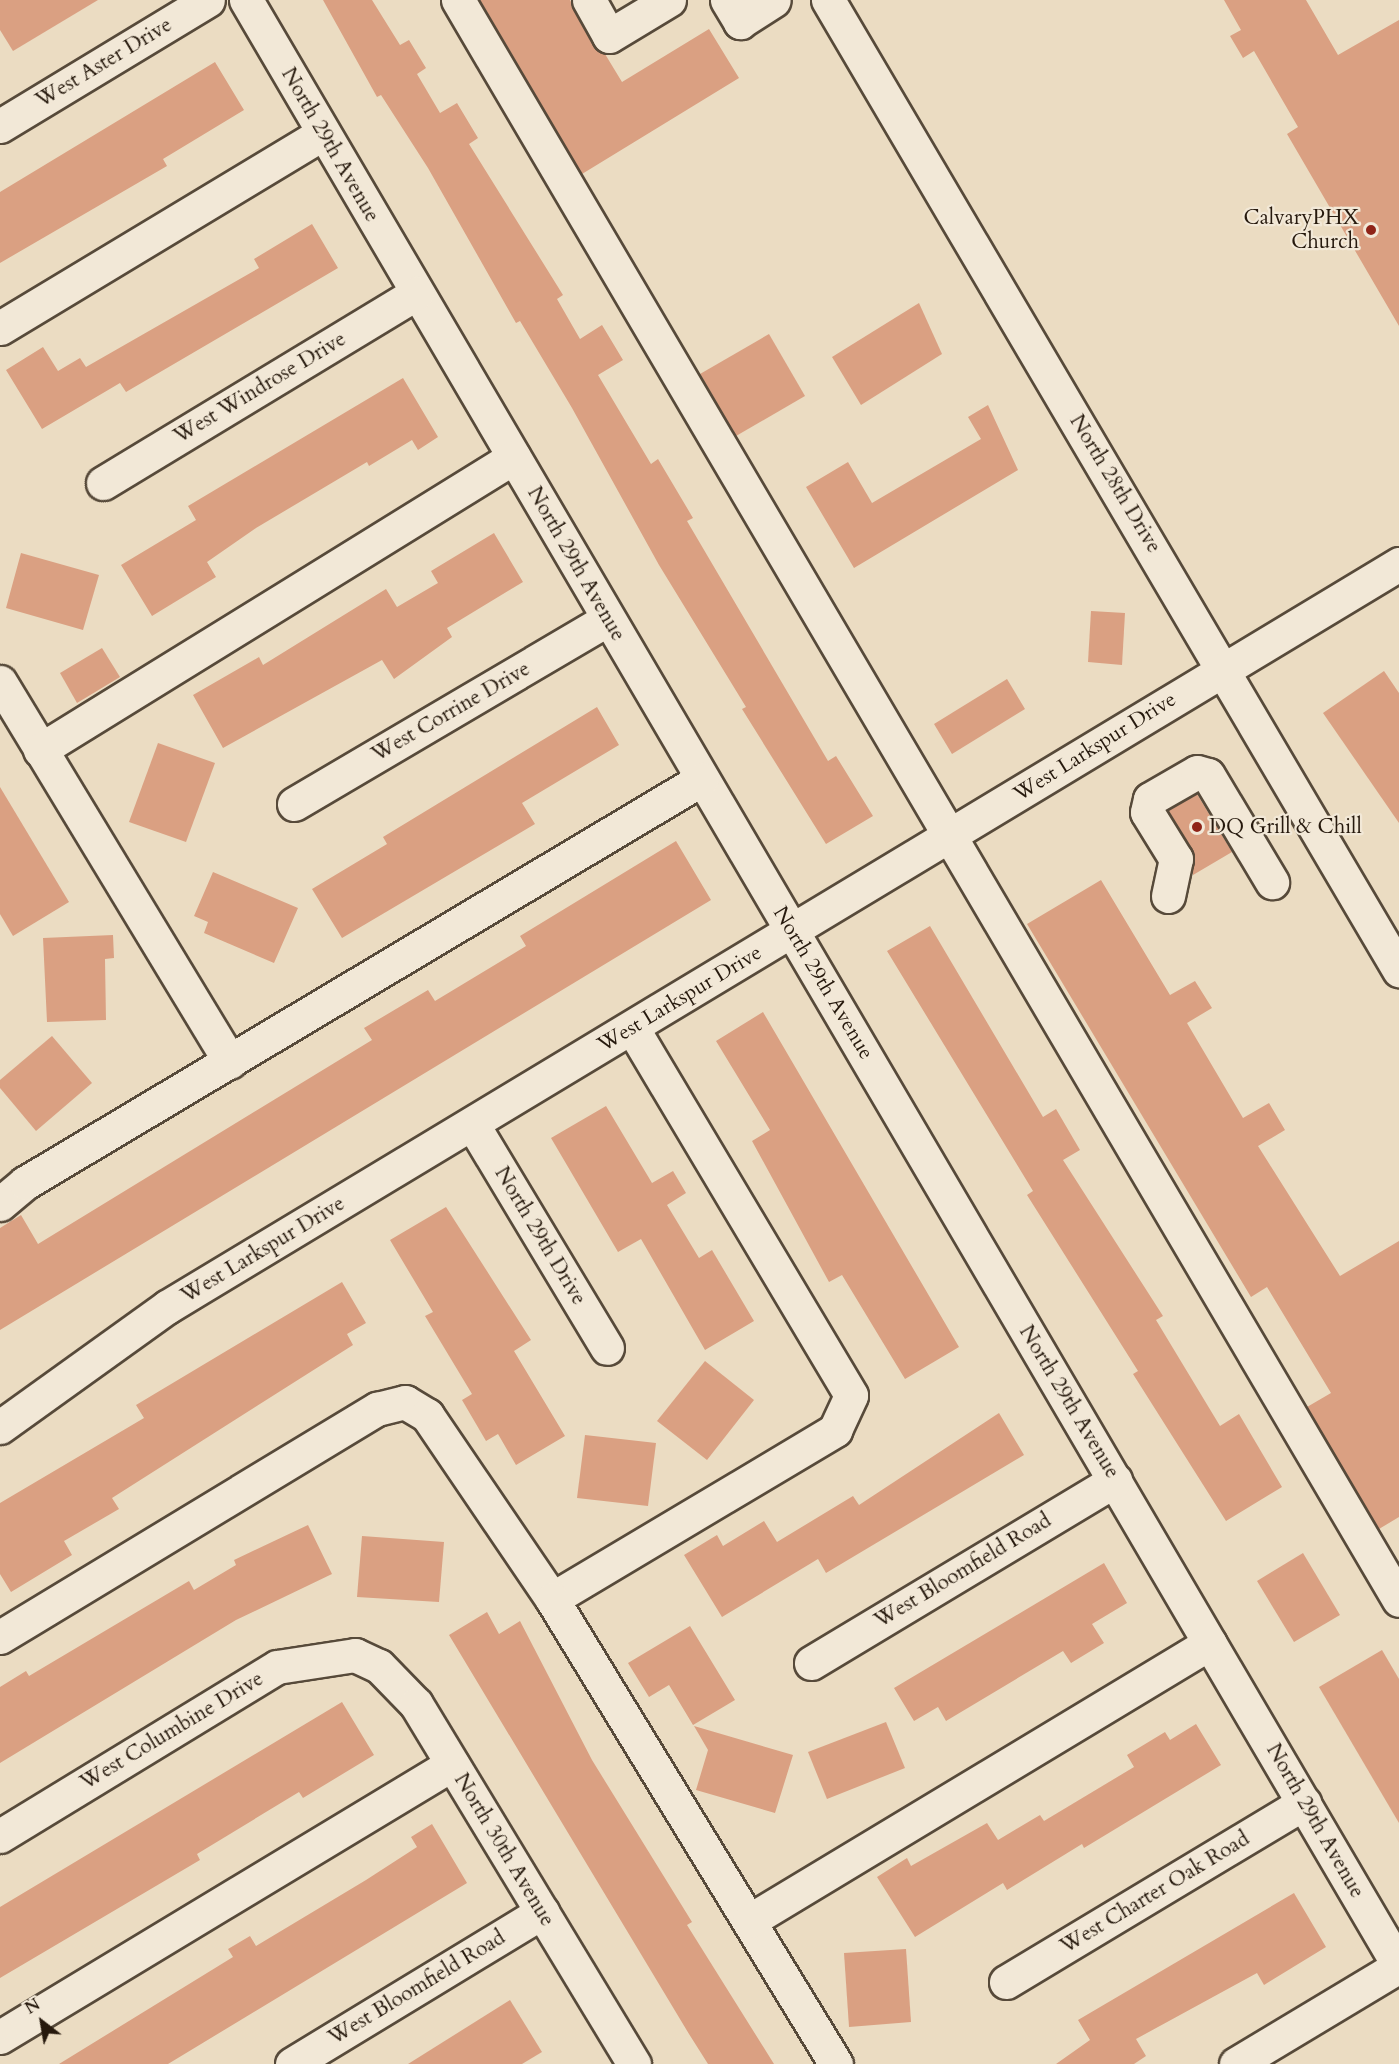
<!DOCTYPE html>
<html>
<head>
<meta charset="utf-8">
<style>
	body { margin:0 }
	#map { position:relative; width:1399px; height:2064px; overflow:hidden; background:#ebdcc2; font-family:Cardo,serif }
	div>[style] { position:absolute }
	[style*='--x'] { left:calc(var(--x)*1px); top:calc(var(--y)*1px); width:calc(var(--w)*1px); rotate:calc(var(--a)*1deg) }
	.building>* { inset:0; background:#daa082 }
	.roads { filter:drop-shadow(2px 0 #574a3a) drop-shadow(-2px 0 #574a3a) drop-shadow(0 2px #574a3a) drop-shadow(0 -2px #574a3a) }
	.minor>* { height:33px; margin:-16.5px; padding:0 16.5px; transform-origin:16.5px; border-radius:16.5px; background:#f2e8d7 }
	.dots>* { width:16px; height:16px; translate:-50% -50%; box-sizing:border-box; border:3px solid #f2e8d7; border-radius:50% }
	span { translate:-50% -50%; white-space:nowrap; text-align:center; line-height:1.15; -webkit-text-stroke:4.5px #f2e8d7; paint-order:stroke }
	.street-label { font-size:21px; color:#26190d }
	.poi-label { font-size:21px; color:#26190d }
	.right { translate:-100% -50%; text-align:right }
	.left { translate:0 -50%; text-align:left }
	.north { position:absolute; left:12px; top:1992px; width:60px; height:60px; -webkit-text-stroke:4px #f2e8d7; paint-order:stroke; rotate:329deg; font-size:16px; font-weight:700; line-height:24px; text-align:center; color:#26190d }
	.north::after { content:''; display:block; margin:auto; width:21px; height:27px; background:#26190d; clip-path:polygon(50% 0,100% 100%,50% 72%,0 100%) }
</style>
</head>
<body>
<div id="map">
	<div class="building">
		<div style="clip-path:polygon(0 0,98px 0,13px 51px,0 30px)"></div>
		<div style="clip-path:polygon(323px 0,372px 0,400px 45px,409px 40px,426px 68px,417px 74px,440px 113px,457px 103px,478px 138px,469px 144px,563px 295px,557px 299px,580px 339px,602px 325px,623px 360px,598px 375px,651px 464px,658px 459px,693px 518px,687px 521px,828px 761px,836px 756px,873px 816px,826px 844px,742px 709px,746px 707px,659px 565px,572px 408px,520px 321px,516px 323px,428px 168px,381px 95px,377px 97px)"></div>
		<div style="clip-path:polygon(480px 0,570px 0,593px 45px,605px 54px,622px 82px,709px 29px,739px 78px,582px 174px)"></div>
		<div style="clip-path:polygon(1224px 0,1306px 0,1338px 55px,1399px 20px,1399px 326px,1287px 134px,1298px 127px,1254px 51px,1243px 58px,1230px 36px,1241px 30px)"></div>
		<div style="clip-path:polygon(215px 62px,244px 110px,163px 159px,167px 166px,0 263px,0 192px)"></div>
		<div style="clip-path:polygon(312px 224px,338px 268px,126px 392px,120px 383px,42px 429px,6px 370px,43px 347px,58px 371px,80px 358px,86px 367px,259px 268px,254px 259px)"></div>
		<div style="clip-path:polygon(919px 303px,942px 354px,861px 405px,832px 357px)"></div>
		<div style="clip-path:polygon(769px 334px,805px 396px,736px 436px,700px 374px)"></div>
		<div style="clip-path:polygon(403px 378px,438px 437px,418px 450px,412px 440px,369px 466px,367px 462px,256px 528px,207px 562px,216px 577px,152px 616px,121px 565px,196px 520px,188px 506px)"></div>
		<div style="clip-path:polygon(988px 405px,1018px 470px,854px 568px,806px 487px,848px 462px,872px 503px,981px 439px,968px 417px)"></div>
		<div style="clip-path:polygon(494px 533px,523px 582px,447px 628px,452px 637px,394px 679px,382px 660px,223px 748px,193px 695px,259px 657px,263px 665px,386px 589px,397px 607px,438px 583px,431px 571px)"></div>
		<div style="clip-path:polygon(21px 553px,99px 575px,83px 630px,6px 608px)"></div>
		<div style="clip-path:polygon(1091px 611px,1125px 613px,1122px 665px,1088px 662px)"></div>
		<div style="clip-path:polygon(102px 648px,120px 677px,77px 703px,60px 673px)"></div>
		<div style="clip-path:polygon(1384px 671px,1399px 693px,1399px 823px,1323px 713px)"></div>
		<div style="clip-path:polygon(1007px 679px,1025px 709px,952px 754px,934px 724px)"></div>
		<div style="clip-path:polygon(597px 707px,619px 745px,522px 803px,535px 824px,342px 938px,312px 889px,387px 844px,383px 837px)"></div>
		<div style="clip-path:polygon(158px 743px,215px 763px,186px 842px,129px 822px)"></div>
		<div style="clip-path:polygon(0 787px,69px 902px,13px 936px,0 914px)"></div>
		<div style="clip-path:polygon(1197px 794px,1232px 852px,1193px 875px,1192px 849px,1168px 810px)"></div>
		<div style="clip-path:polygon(676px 841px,711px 900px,0 1330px,0 1228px,21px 1215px,38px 1244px,372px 1040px,364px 1028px,428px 990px,435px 1001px,526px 946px,520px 936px)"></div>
		<div style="clip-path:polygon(213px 872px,298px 908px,274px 963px,204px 933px,208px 922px,194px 916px)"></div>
		<div style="clip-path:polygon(1101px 880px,1170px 995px,1195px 981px,1212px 1008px,1187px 1023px,1243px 1118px,1269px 1103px,1285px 1130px,1258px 1146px,1340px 1276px,1399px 1241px,1399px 1517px,1379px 1529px,1307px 1407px,1331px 1393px,1267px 1287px,1251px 1297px,1027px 924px)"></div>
		<div style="clip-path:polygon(930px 926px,1043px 1117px,1056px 1109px,1080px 1150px,1063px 1160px,1163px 1316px,1156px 1320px,1220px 1426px,1239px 1414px,1282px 1487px,1226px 1521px,1133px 1374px,1138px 1371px,1027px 1195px,1033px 1191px,887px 951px)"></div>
		<div style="clip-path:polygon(113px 935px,114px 958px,105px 959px,106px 1020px,47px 1022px,43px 938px)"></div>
		<div style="clip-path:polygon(763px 1012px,959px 1347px,905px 1379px,842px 1275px,829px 1282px,752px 1141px,770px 1130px,716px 1041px)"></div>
		<div style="clip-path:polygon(52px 1036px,92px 1083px,36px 1131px,0 1088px,0 1080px)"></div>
		<div style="clip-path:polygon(606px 1106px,652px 1183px,673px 1171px,686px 1193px,667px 1205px,699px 1258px,712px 1250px,754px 1321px,705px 1350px,641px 1239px,618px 1252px,551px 1138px)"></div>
		<div style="clip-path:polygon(446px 1207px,531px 1340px,514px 1351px,565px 1436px,516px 1465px,498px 1434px,486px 1441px,462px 1400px,472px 1394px,425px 1316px,433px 1312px,390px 1240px)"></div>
		<div style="clip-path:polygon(342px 1282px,366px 1323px,347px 1334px,353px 1345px,112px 1498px,119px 1509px,64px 1541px,72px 1555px,11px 1592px,0 1574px,0 1503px,144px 1418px,136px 1405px)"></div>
		<div style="clip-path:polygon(705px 1361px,754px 1400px,707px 1460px,657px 1421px)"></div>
		<div style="clip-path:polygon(999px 1413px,1024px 1455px,826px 1573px,818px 1559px,722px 1617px,684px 1555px,717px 1535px,723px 1546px,764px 1521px,777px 1542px,853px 1496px,859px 1505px)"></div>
		<div style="clip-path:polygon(585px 1435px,656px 1443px,648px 1506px,577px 1498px)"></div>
		<div style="clip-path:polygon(308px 1525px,332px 1574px,236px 1620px,0 1763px,0 1687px,26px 1671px,29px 1676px,189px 1581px,194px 1590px,236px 1565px,234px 1560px)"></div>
		<div style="clip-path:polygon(362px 1536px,444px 1542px,439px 1602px,357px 1597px)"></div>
		<div style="clip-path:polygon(1303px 1553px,1340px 1615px,1294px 1642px,1257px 1581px)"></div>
		<div style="clip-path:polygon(1104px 1563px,1127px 1603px,1092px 1624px,1104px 1643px,1071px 1663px,1063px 1651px,946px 1721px,938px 1707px,914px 1721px,894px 1688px)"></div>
		<div style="clip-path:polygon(487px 1612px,499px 1634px,520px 1621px,592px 1760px,692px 1922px,687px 1925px,774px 2064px,708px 2064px,689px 2034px,449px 1635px)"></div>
		<div style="clip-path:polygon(690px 1626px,735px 1700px,693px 1725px,669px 1685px,649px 1697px,628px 1663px)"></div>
		<div style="clip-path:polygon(1382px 1650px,1399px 1679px,1399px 1823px,1319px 1687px)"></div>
		<div style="clip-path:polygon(342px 1702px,374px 1755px,303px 1798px,299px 1792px,197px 1854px,200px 1860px,0 1978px,0 1907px)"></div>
		<div style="clip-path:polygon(886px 1722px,905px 1768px,827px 1799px,808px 1752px)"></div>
		<div style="clip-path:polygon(1196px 1724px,1221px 1765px,1084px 1848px,1082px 1844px,1007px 1890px,1003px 1883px,915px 1937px,877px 1877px,907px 1858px,911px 1866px,987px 1823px,998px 1840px,1040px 1815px,1044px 1821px,1134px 1767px,1127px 1755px,1165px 1732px,1170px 1740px)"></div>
		<div style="clip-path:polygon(694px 1726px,793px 1755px,775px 1813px,696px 1790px,708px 1750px)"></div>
		<div style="clip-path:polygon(432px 1824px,467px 1883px,168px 2064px,59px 2064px,233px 1957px,228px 1949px,250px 1936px,256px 1946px,366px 1880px,417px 1847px,411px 1837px)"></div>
		<div style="clip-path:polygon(1294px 1893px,1326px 1947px,1264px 1985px,1257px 1973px,1136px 2039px,1146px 2056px,1134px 2064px,1056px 2064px,1090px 2040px,1078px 2020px)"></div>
		<div style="clip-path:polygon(906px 1949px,911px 2022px,849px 2027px,844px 1953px)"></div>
		<div style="clip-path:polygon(510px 2000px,542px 2052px,522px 2064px,408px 2064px)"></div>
	</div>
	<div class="roads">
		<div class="minor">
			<div style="--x:246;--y:0;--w:2279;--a:59.61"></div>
			<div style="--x:458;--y:0;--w:1856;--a:59.54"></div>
			<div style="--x:589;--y:0;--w:41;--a:60.9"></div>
			<div style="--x:609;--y:36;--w:70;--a:-31"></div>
			<div style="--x:727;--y:0;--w:26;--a:59"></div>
			<div style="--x:740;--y:22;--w:40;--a:-32.9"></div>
			<div style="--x:828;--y:0;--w:1126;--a:59.52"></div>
			<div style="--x:0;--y:126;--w:243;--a:-31.2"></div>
			<div style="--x:0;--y:328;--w:377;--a:-31.1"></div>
			<div style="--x:103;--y:483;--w:367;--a:-31.2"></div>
			<div style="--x:0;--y:682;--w:444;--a:58.8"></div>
			<div style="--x:40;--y:750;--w:557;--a:-31.72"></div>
			<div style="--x:294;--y:804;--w:364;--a:-30.5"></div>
			<div style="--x:1168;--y:896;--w:38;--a:-78"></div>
			<div style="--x:1176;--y:859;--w:55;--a:-121.7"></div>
			<div style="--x:1147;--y:812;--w:13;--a:-77"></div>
			<div style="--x:1150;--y:799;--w:54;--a:-29.9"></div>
			<div style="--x:1197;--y:772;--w:11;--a:15"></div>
			<div style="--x:1208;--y:775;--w:125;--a:59.1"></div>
			<div style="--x:473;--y:1125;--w:260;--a:59"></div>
			<div style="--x:0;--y:1204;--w:33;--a:-40"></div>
			<div style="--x:25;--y:1183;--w:788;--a:-30.83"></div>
			<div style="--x:0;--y:1427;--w:206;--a:-35.7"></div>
			<div style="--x:167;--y:1307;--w:1439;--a:-31.09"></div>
			<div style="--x:552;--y:1599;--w:330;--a:-30.8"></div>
			<div style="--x:835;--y:1430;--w:38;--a:-65"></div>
			<div style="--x:851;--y:1395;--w:427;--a:-120.8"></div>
			<div style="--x:0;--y:1637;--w:441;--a:-31.2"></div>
			<div style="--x:377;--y:1409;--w:29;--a:-14"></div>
			<div style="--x:405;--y:1402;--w:26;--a:31"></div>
			<div style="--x:427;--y:1415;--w:222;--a:55.8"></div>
			<div style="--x:552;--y:1599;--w:545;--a:58.59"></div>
			<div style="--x:811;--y:1663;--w:355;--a:-31"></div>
			<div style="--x:0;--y:1836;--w:324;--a:-31.4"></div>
			<div style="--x:277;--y:1667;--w:79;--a:-8.7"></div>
			<div style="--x:355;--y:1655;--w:26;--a:25"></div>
			<div style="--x:379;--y:1666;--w:53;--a:45.8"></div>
			<div style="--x:416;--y:1704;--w:421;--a:58.8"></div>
			<div style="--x:749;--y:1921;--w:538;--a:-31.09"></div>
			<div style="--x:1006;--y:1982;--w:348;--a:-31"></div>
			<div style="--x:0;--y:2037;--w:528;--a:-31.13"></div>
			<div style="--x:292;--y:2064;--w:293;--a:-31.3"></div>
			<div style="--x:1236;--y:2064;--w:190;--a:-31"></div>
		</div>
	</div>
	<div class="dots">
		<div style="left:1371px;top:230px;background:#8f2418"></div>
		<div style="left:1197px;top:827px;background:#8f2418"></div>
	</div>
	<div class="street-label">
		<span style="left:104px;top:63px;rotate:-31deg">West Aster Drive</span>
		<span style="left:330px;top:145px;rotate:60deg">North 29th Avenue</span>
		<span style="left:260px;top:388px;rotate:-31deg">West Windrose Drive</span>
		<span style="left:1115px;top:484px;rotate:59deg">North 28th Drive</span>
		<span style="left:576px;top:564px;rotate:60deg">North 29th Avenue</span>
		<span style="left:451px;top:712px;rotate:-30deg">West Corrine Drive</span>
		<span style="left:1095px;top:747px;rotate:-32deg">West Larkspur Drive</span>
		<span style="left:823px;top:983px;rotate:59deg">North 29th Avenue</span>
		<span style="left:680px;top:999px;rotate:-31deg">West Larkspur Drive</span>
		<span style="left:540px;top:1236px;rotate:59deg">North 29th Drive</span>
		<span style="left:263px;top:1250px;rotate:-31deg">West Larkspur Drive</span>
		<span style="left:1069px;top:1402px;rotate:59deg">North 29th Avenue</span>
		<span style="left:963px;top:1571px;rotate:-31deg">West Bloomfield Road</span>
		<span style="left:172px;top:1731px;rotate:-31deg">West Columbine Drive</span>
		<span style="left:1315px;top:1821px;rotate:60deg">North 29th Avenue</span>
		<span style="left:504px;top:1850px;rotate:59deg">North 30th Avenue</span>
		<span style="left:1155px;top:1893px;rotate:-31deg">West Charter Oak Road</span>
		<span style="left:417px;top:1988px;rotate:-31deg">West Bloomfield Road</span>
	</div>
	<div class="poi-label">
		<span class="right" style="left:1359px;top:230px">CalvaryPHX<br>Church</span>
		<span class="left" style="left:1209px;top:827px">DQ Grill &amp; Chill</span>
	</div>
	<div class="north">N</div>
</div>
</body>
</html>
